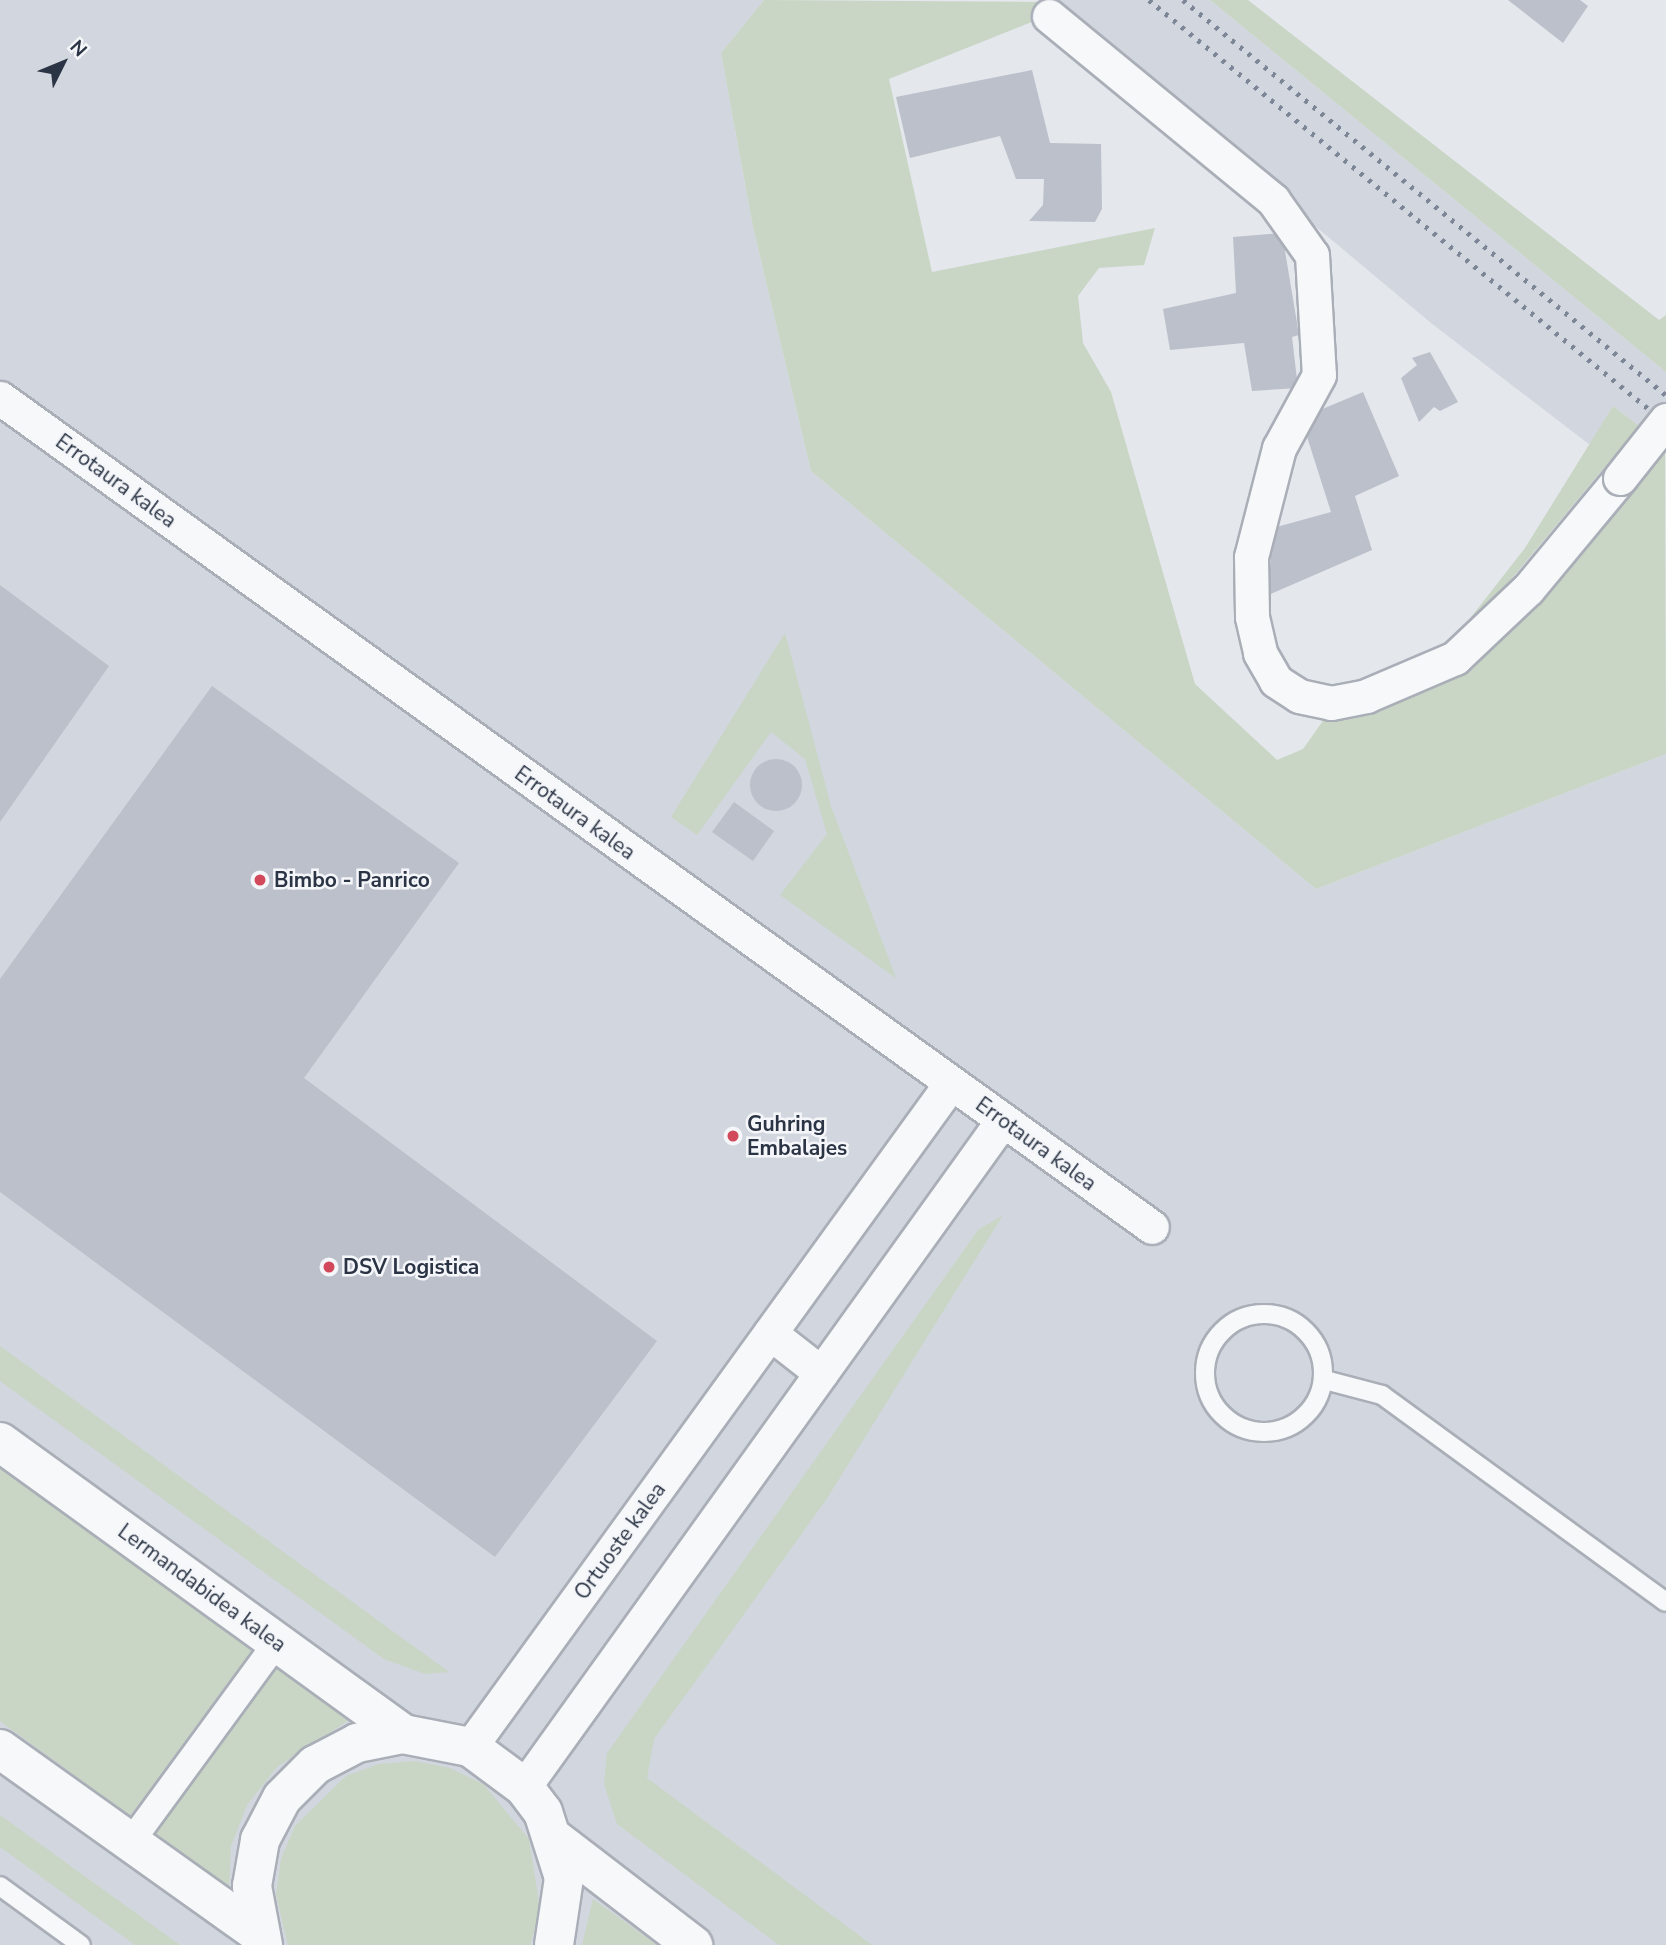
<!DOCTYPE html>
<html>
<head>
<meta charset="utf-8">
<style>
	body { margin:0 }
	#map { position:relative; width:1666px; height:1945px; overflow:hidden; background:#e4e7ec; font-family:"Nunito Sans",sans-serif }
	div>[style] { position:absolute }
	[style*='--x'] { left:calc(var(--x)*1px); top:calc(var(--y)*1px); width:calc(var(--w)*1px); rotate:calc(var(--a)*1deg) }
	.built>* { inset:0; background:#d2d6de }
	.green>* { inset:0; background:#c9d6c5 }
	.building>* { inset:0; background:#bbc0ca }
	.round { border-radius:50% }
	.roads { filter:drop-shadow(2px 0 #a9aeb7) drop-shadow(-2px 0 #a9aeb7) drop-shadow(0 2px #a9aeb7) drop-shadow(0 -2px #a9aeb7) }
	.service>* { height:18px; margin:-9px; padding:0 9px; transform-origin:9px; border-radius:9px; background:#f7f8fa }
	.service>.ring { margin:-9px; padding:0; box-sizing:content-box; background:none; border:18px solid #f7f8fa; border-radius:50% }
	.pedestrian>* { height:26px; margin:-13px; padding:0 13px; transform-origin:13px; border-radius:13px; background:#f7f8fa }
	.minor>* { height:33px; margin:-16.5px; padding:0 16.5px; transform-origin:16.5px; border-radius:16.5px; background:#f7f8fa }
	.tertiary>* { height:38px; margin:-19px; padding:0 19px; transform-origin:19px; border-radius:19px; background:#f7f8fa }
	.rail>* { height:5px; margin-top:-2.5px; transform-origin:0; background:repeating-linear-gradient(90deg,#7d8696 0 3.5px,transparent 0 10.5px) }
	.bridges { filter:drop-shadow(2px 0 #a9aeb7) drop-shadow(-2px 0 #a9aeb7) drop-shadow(0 2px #a9aeb7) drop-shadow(0 -2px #a9aeb7) }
	.minor-bridge>* { height:33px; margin:-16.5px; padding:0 16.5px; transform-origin:16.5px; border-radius:16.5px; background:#f7f8fa }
	.dots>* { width:19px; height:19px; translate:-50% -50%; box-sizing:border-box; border:4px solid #f4f6f9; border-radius:50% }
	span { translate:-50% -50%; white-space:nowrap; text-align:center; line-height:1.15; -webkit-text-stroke:5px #f4f6f9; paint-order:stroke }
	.street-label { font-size:21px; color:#2b3445 }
	.poi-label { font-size:21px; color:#2b3445; font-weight:700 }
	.left { translate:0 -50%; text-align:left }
	.north { position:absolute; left:28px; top:28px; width:70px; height:70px; -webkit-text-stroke:5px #f4f6f9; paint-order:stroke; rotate:47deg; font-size:19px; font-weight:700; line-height:28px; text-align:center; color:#2b3445 }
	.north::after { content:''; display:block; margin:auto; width:24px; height:32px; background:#2b3445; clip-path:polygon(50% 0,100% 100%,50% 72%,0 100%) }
</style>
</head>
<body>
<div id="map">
	<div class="built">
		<div style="clip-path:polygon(0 0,764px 0,721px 53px,753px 227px,811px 471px,847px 501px,1316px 889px,1666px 754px,1666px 1945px,0 1945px)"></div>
		<div style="clip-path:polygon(1045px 0,1210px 0,1666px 372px,1666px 447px,1613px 406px,1590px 445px,1431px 323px)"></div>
	</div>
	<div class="green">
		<div style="clip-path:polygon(764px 0,1047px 2px,1037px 20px,889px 79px,932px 272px,1155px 228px,1144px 265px,1099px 268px,1078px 296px,1083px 343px,1111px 392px,1195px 684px,1277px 760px,1303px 749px,1327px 715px,1366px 710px,1462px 670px,1541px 596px,1665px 446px,1666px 754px,1316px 889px,847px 501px,811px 471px,753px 227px,721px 53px)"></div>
		<div style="clip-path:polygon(1210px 0,1248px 0,1659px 320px,1666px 315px,1666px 372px)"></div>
		<div style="clip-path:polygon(1613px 406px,1639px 426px,1483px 613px,1461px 630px,1525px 548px)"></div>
		<div style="clip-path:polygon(785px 633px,831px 806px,896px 978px,780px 895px,827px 834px,805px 759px,771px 732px,697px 835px,671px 817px)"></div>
		<div style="clip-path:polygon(1003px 1215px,826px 1500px,654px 1739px,647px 1778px,872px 1945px,779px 1945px,617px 1824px,604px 1784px,607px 1753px,978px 1230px)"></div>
		<div style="clip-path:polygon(0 1346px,449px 1672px,425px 1674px,384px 1659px,0 1381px)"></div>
		<div style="clip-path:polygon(0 1468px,252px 1650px,130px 1816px,0 1721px)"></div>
		<div style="clip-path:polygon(271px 1663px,349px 1720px,277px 1767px,247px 1805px,231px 1846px,229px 1887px,150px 1830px)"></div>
		<div style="clip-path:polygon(415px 1761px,450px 1768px,483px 1784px,529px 1839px,540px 1909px,530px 1945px,288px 1945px,276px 1895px,281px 1859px,295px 1826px,346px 1776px,379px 1764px)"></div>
		<div style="clip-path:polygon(0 1815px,180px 1945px,135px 1945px,0 1847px)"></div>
		<div style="clip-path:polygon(593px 1899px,657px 1945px,582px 1945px)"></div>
	</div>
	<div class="building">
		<div style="clip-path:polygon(1508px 0,1580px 0,1588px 6px,1563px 43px)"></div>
		<div style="clip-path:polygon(1032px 70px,1050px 143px,1101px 144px,1102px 209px,1095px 222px,1029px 221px,1043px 205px,1044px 179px,1016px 179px,1000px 136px,910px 158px,896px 97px)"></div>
		<div style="clip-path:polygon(1282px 233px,1299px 335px,1292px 337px,1298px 388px,1252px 391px,1244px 343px,1170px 350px,1163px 309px,1236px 293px,1233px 237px)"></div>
		<div style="clip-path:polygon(1430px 352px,1458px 402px,1440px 411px,1434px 407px,1419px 422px,1401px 378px,1417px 365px,1412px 358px)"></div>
		<div style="clip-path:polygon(1363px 392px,1399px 476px,1355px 496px,1372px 550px,1268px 595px,1273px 528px,1331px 512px,1301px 418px)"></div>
		<div style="clip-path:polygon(0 585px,109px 666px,0 822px)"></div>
		<div style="clip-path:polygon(212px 686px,459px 863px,304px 1078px,657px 1341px,495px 1557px,0 1192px,0 979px)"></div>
		<div class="round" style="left:750px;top:759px;width:52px;height:52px"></div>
		<div style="clip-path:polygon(734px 802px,774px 831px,753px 861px,712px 832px)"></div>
	</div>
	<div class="roads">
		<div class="service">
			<div class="ring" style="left:1205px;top:1314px;width:100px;height:100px"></div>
			<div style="--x:1325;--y:1380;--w:59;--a:14.7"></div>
			<div style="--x:1382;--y:1395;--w:351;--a:36.1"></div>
			<div style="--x:0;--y:1886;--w:100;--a:36.1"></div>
		</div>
		<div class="pedestrian">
			<div style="--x:130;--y:1843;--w:249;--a:-53.8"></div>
		</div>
		<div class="minor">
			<div style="--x:1049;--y:16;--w:290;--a:39.4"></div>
			<div style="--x:1273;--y:200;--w:67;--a:54.7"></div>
			<div style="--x:1312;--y:255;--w:120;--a:86.7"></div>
			<div style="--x:1319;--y:375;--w:83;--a:118.7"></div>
			<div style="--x:1279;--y:448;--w:113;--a:104.4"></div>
			<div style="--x:1251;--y:557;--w:60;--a:89"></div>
			<div style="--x:1252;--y:617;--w:37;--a:77"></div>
			<div style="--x:1260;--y:653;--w:32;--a:60"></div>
			<div style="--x:1276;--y:681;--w:27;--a:33"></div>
			<div style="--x:1299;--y:696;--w:33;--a:12"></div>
			<div style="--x:1331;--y:703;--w:36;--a:-11"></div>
			<div style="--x:1366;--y:696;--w:97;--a:-23.1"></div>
			<div style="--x:1455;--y:658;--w:100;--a:-43.4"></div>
			<div style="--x:1528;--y:589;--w:144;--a:-50.3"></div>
			<div style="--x:0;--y:398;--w:1419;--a:35.74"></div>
			<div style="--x:770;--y:1333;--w:65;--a:38.1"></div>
			<div style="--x:470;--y:1747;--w:820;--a:-54.08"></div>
			<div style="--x:524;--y:1787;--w:820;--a:-54.33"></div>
		</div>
		<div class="tertiary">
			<div style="--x:0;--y:1442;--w:498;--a:35.9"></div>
			<div style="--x:0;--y:1749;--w:317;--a:35.5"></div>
			<div style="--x:556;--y:1840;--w:173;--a:37.5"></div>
			<div style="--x:263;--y:1945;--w:60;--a:-100.6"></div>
			<div style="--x:252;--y:1886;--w:47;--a:-80.1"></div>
			<div style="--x:260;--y:1840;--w:47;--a:-62.4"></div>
			<div style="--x:282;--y:1798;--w:47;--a:-45"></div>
			<div style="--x:315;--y:1765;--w:47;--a:-27.6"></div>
			<div style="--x:357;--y:1743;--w:47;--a:-11.1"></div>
			<div style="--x:403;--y:1734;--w:68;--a:11"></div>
			<div style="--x:470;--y:1747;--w:67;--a:36.5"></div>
			<div style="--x:524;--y:1787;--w:31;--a:53"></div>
			<div style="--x:543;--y:1812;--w:69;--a:72.3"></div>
			<div style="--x:564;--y:1878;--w:68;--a:98.5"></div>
		</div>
	</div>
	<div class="rail">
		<div style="--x:1149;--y:0;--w:668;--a:39.29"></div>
		<div style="--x:1183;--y:0;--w:624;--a:39.28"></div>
	</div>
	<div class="bridges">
		<div class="minor-bridge">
			<div style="--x:1620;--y:478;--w:74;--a:-51.6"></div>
		</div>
	</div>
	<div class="dots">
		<div style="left:260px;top:880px;background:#d1495b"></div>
		<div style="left:733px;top:1136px;background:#d1495b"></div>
		<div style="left:329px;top:1267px;background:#d1495b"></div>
	</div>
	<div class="street-label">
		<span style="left:116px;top:481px;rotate:36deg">Errotaura kalea</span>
		<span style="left:575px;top:813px;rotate:36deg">Errotaura kalea</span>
		<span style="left:1036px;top:1144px;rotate:36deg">Errotaura kalea</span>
		<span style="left:620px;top:1541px;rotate:-54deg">Ortuoste kalea</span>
		<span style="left:202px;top:1588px;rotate:36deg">Lermandabidea kalea</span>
	</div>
	<div class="poi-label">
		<span class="left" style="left:274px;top:880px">Bimbo - Panrico</span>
		<span class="left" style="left:747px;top:1136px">Guhring<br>Embalajes</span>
		<span class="left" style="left:343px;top:1267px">DSV Logistica</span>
	</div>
	<div class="north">N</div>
</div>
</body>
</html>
